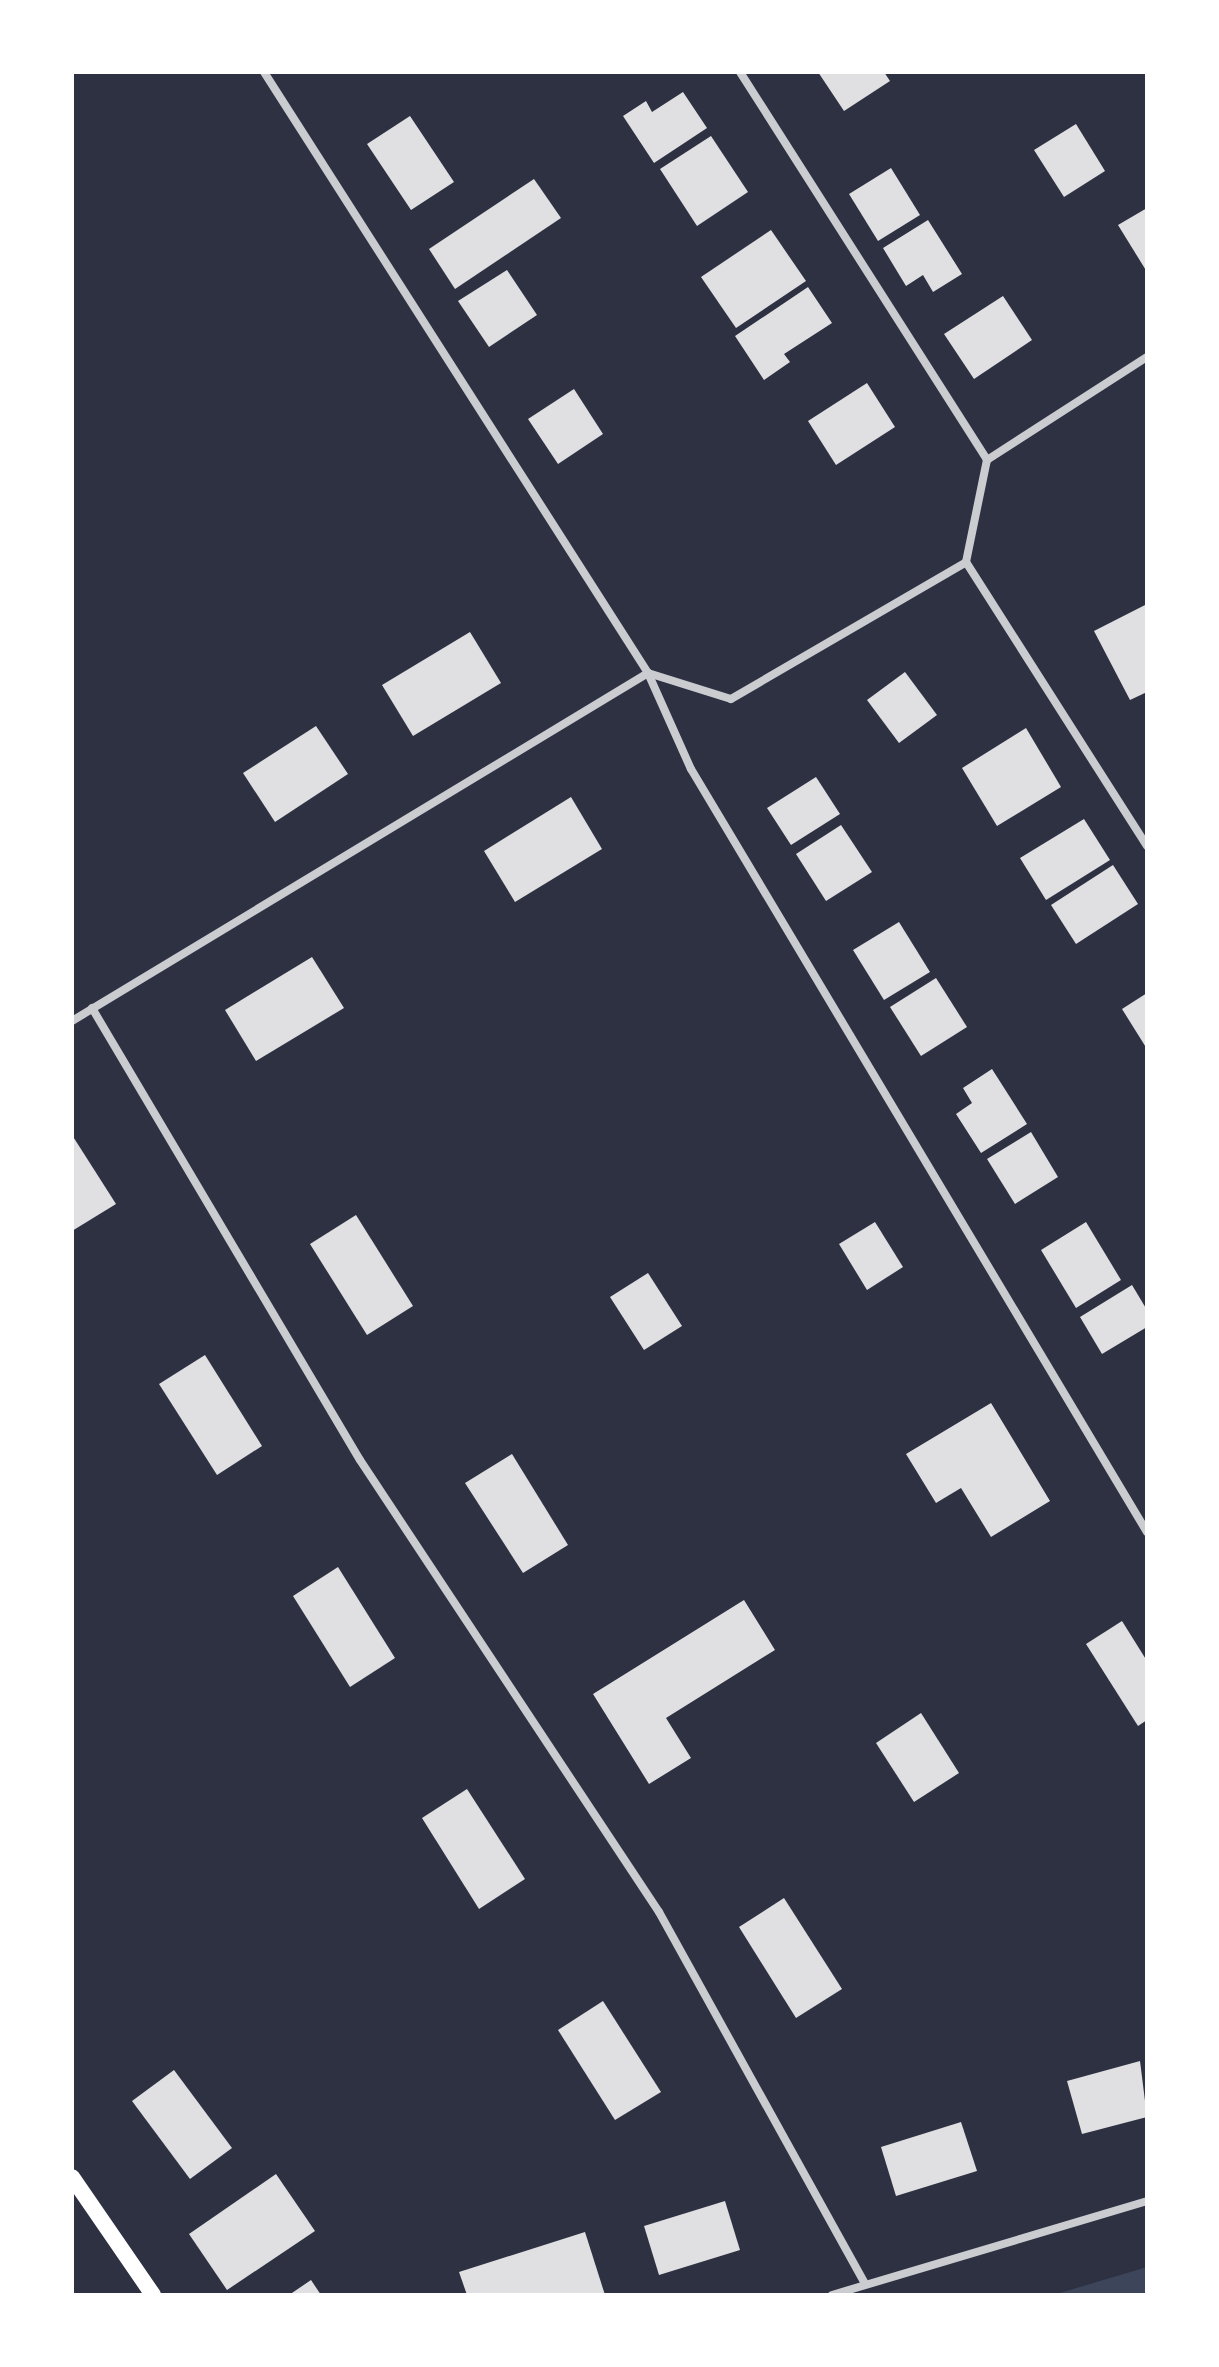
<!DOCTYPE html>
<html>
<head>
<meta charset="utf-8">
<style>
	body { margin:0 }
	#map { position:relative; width:1219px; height:2367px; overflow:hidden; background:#2d3142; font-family:"Roboto Serif",serif }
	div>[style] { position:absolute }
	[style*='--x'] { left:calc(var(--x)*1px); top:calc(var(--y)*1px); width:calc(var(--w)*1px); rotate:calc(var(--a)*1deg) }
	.green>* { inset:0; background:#3c4559 }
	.building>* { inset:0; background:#e0e0e3 }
	.minor>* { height:8px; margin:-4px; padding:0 4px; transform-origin:4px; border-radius:4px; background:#caccd0 }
	.secondary>* { height:16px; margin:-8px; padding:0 8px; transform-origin:8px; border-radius:8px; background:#fff }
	span { translate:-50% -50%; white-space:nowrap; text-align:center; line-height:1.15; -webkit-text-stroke:7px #fff; paint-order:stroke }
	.frame { position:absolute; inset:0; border:74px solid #fff; pointer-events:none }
</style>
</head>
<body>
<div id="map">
	<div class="green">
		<div style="clip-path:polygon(1147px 2267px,1147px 2295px,1053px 2295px)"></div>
	</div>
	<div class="building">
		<div style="clip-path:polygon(818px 72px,884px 72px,890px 81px,844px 111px)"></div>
		<div style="clip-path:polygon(683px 92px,707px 128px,654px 163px,623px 116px,646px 101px,652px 112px)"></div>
		<div style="clip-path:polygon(410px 116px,454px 182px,411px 210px,367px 144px)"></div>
		<div style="clip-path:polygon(1076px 124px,1105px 171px,1064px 197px,1034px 150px)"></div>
		<div style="clip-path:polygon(711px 136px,748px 192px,697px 226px,660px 169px)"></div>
		<div style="clip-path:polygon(891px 168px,920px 215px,878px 241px,849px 194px)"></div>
		<div style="clip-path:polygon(534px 179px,561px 218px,455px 289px,429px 249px)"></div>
		<div style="clip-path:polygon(1147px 208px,1147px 272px,1118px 225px)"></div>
		<div style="clip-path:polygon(928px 220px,962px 274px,933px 292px,923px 275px,906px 286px,883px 248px)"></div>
		<div style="clip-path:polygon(771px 230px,806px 281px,736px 328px,701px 277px)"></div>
		<div style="clip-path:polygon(507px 270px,537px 315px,489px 347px,458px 301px)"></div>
		<div style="clip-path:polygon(808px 287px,832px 323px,784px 354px,790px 362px,764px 380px,735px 336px)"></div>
		<div style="clip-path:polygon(1003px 296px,1032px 340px,974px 379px,944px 334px)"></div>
		<div style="clip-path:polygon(867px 383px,895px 427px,836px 465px,808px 421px)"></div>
		<div style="clip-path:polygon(574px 389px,603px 434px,558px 464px,528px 419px)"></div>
		<div style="clip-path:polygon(1147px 604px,1147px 692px,1130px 700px,1094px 631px)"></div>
		<div style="clip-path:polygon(470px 632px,501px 683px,413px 736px,382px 685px)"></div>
		<div style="clip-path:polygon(905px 672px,937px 715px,899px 743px,867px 700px)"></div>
		<div style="clip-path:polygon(316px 726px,348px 774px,275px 822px,243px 773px)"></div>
		<div style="clip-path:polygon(1026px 728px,1061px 787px,997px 826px,962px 768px)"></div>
		<div style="clip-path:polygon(816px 777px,840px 814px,791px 845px,767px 808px)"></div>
		<div style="clip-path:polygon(571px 797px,602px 849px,515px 902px,484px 851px)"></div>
		<div style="clip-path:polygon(1084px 819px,1110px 860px,1046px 900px,1020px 858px)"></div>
		<div style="clip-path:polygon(841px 825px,872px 872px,826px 901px,796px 854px)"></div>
		<div style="clip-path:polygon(1113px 865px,1138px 904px,1076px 944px,1051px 905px)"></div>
		<div style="clip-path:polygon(899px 922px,930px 972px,884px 1000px,853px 950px)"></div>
		<div style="clip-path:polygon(312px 957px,344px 1008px,256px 1061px,225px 1010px)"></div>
		<div style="clip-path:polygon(936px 978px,967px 1027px,921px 1056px,890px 1007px)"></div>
		<div style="clip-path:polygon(1147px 993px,1147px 1049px,1122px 1009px)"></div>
		<div style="clip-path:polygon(992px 1069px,1027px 1124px,981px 1153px,956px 1114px,972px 1103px,963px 1088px)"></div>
		<div style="clip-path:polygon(1031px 1132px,1058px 1177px,1015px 1204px,987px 1159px)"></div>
		<div style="clip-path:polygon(72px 1135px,116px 1204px,72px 1231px)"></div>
		<div style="clip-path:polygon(356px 1215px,413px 1306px,367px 1335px,310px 1244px)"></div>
		<div style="clip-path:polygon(875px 1222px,903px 1267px,867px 1290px,839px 1244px)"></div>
		<div style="clip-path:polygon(1086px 1222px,1121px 1280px,1076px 1308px,1041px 1250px)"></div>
		<div style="clip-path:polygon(648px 1273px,682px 1326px,644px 1350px,610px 1297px)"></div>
		<div style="clip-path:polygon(1132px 1285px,1147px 1310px,1147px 1327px,1102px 1354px,1080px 1317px)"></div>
		<div style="clip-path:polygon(205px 1355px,262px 1446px,217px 1475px,159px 1384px)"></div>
		<div style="clip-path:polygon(991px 1403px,1050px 1501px,991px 1537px,961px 1488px,936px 1503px,906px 1454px)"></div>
		<div style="clip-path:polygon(512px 1454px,568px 1545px,523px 1573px,465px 1483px)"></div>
		<div style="clip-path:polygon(338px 1567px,395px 1658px,350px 1687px,293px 1596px)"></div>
		<div style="clip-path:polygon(744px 1600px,775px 1650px,666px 1718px,691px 1758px,649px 1784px,593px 1694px)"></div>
		<div style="clip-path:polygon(1122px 1621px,1147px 1661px,1147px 1720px,1138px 1726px,1086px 1644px)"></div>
		<div style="clip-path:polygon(921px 1713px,959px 1773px,914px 1802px,876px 1743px)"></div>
		<div style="clip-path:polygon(467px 1789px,525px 1879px,479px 1909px,422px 1818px)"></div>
		<div style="clip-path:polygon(784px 1898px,842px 1989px,796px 2018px,739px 1927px)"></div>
		<div style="clip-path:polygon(603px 2001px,661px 2092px,615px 2120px,558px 2030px)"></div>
		<div style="clip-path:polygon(1140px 2061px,1147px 2117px,1082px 2134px,1067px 2081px)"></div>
		<div style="clip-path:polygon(174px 2070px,232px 2148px,190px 2179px,132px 2101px)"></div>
		<div style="clip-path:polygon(961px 2122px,977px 2171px,896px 2196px,881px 2147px)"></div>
		<div style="clip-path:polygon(276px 2174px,315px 2231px,227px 2290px,189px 2234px)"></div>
		<div style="clip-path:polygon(725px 2201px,740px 2250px,659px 2275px,644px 2226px)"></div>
		<div style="clip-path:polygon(585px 2232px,605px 2295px,467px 2295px,459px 2272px)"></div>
		<div style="clip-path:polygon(311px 2280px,321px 2295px,289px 2295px)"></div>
	</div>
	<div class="minor">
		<div style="--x:264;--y:72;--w:713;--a:57.42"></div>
		<div style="--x:648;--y:673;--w:105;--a:65.9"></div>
		<div style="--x:691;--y:769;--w:889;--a:59.14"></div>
		<div style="--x:740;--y:72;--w:460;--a:57.5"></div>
		<div style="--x:966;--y:562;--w:337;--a:57.5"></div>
		<div style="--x:92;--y:1008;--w:525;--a:59.34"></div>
		<div style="--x:360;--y:1460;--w:542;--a:56.52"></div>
		<div style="--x:659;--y:1912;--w:425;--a:61"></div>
		<div style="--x:72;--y:1021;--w:673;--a:-31.14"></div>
		<div style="--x:648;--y:673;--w:87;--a:17.4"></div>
		<div style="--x:731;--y:699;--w:272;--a:-30.2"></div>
		<div style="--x:966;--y:562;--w:104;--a:-78.4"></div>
		<div style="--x:987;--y:460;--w:190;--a:-32.8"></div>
		<div style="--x:832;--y:2295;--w:329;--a:-16.6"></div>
	</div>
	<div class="secondary">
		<div style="--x:72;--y:2177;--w:143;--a:55.5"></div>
	</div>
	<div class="frame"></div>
</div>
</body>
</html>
